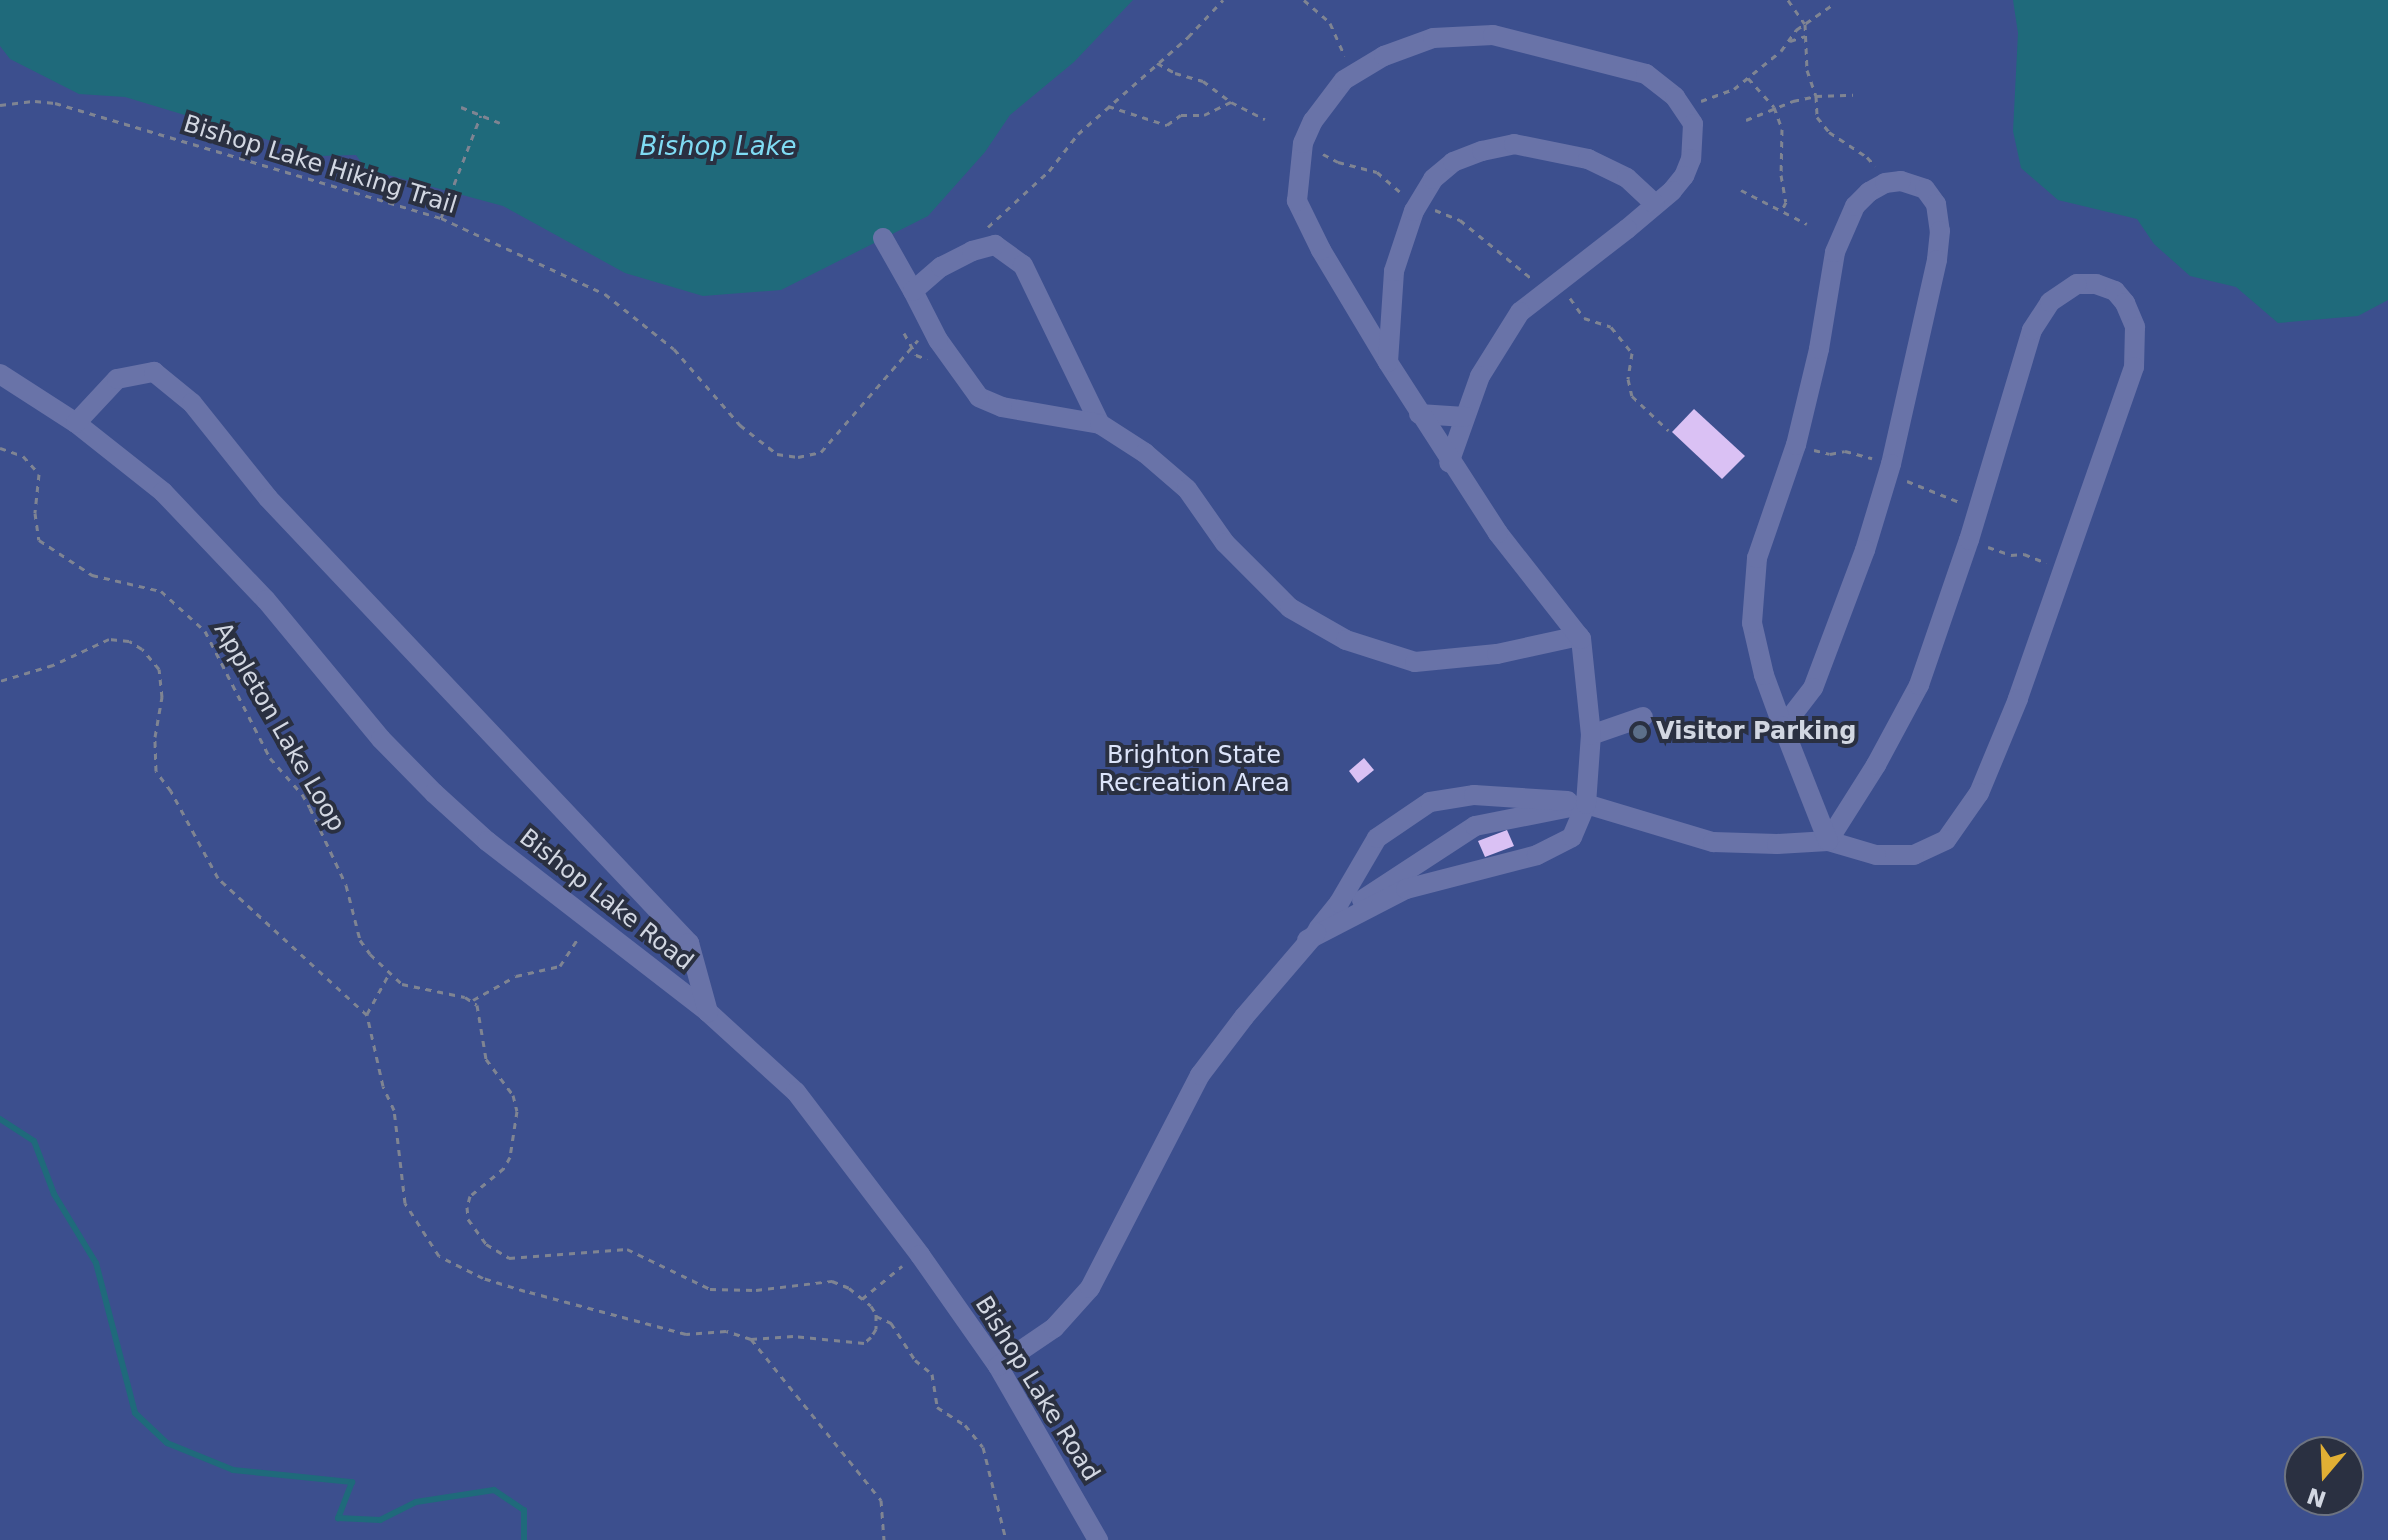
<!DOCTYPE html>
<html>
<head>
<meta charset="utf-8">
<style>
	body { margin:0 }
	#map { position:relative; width:2388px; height:1540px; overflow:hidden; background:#2a3041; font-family:"DejaVu Sans",sans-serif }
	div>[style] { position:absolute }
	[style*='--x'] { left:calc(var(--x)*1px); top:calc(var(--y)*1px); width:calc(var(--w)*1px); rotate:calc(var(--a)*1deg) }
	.green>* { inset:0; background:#3c4f8e }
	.water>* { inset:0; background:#1f6a7b }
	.stream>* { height:6px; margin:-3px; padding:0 3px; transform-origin:3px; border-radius:3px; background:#1f6a7b }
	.building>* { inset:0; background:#dac1f4 }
	.path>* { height:3px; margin-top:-1.5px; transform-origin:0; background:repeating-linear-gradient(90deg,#7f8492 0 6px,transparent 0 12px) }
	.minor>* { height:20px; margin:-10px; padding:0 10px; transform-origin:10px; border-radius:10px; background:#6973a8 }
	.dots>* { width:22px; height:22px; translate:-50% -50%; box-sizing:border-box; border:4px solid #2a3041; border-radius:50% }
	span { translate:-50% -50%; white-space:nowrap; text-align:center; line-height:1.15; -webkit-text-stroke:8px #2a3041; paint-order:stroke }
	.street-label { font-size:24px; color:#d2d7e2 }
	.poi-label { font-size:24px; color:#d2d7e2; font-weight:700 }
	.left { translate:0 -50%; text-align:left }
	.park-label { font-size:24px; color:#dce4fa }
	.water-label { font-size:26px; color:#7fdbf3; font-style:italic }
	.north { position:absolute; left:2284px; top:1436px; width:80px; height:80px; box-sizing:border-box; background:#2a3041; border:2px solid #6d7381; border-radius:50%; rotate:199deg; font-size:22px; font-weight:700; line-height:32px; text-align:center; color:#d2d7e2 }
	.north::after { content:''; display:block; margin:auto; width:28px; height:36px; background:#e1af34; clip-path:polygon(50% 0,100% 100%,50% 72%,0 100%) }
</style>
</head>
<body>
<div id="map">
	<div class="green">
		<div style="clip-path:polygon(evenodd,0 0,2388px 0,2388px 1540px,0 1540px,0 0,2300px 1452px,2348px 1452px,2348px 1500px,2300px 1500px,2300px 1452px)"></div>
	</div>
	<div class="water">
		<div style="clip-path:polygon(0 0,1133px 0,1074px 62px,1010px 115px,985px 152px,928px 216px,781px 290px,703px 296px,625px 273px,503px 206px,366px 169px,356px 155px,321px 156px,125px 97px,79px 94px,10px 59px,0 46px)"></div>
		<div style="clip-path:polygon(2013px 0,2388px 0,2388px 300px,2358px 316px,2278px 323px,2236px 287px,2190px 276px,2154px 244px,2137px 219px,2058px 200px,2021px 168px,2013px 131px,2018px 33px)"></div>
	</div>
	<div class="stream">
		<div style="--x:0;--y:1119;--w:40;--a:32.9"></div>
		<div style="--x:34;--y:1141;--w:57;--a:69.3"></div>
		<div style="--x:54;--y:1194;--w:81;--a:58.7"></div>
		<div style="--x:96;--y:1263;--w:155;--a:75.4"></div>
		<div style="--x:135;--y:1413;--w:44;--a:43.2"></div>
		<div style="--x:167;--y:1443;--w:71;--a:22.2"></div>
		<div style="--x:233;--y:1470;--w:120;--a:5.8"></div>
		<div style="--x:352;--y:1482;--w:39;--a:111"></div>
		<div style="--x:338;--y:1518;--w:42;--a:2.7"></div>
		<div style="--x:380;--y:1520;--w:40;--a:-26.6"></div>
		<div style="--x:416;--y:1502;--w:79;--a:-8.7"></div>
		<div style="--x:494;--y:1490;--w:36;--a:34"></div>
		<div style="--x:524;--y:1510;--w:30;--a:90"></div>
	</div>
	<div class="building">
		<div style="clip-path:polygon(1694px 409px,1745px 456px,1722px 479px,1672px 432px)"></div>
		<div style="clip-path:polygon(1364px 758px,1374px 770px,1358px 783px,1349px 771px)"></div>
		<div style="clip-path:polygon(1507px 830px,1514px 846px,1485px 857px,1478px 841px)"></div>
	</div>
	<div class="path">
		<div style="--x:1304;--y:0;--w:35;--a:41"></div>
		<div style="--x:1330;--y:23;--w:36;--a:66"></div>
		<div style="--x:1788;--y:0;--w:29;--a:55"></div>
		<div style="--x:1805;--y:24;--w:46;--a:87.5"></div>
		<div style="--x:1807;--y:70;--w:28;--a:71"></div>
		<div style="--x:1816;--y:96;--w:21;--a:87"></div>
		<div style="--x:1817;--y:117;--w:19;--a:51"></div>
		<div style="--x:1829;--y:132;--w:45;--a:33.3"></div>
		<div style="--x:1867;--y:157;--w:12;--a:48"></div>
		<div style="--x:1790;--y:41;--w:16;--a:-18"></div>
		<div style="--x:1157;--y:63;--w:21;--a:29"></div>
		<div style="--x:1175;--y:73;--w:29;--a:16"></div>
		<div style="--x:1203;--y:81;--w:35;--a:37"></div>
		<div style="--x:1231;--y:102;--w:38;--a:27"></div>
		<div style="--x:1748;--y:78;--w:39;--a:48"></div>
		<div style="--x:1774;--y:107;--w:23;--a:70"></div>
		<div style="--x:1782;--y:129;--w:46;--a:91.2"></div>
		<div style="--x:1781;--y:175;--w:27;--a:80"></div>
		<div style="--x:1786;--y:202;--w:11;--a:117"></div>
		<div style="--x:1701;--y:101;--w:35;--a:-20"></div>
		<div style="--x:1734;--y:89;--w:60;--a:-39"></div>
		<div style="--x:1781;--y:51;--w:26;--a:-54"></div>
		<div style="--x:1796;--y:30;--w:47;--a:-34.7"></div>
		<div style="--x:0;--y:105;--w:35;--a:-7"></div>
		<div style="--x:35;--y:101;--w:20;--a:6"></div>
		<div style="--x:55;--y:103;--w:403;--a:16.6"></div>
		<div style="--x:441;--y:218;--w:181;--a:24.9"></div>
		<div style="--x:605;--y:294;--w:88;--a:38.6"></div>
		<div style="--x:674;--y:349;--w:101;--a:49"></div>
		<div style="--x:740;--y:425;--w:47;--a:38.1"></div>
		<div style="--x:777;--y:454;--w:21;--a:8"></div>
		<div style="--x:798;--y:457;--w:24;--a:-12"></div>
		<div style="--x:821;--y:452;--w:148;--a:-49.1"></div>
		<div style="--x:1108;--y:106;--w:62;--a:17.9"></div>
		<div style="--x:1167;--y:125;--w:17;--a:-36"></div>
		<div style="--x:1181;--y:115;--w:23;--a:0"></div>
		<div style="--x:1204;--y:115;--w:30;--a:-26"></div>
		<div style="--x:461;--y:107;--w:42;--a:22.3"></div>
		<div style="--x:1746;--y:120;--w:51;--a:-22"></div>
		<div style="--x:1793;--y:101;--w:24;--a:-12"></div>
		<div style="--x:1816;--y:96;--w:37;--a:-2"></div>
		<div style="--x:1323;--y:154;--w:17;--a:28"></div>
		<div style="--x:1338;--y:162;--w:40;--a:14.4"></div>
		<div style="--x:1377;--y:172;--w:35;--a:41"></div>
		<div style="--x:1741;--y:190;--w:74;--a:27.3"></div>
		<div style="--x:1435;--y:210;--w:27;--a:22"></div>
		<div style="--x:1460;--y:220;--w:93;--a:39.3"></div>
		<div style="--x:441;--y:218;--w:110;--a:-68.8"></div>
		<div style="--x:988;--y:227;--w:83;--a:-42.6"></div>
		<div style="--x:1049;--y:171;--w:47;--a:-51.9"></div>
		<div style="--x:1078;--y:134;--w:147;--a:-41.4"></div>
		<div style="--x:1188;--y:37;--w:51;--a:-46.6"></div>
		<div style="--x:1570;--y:298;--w:24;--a:55"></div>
		<div style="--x:1584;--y:318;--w:28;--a:18"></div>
		<div style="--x:1611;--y:327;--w:33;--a:51"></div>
		<div style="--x:1632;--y:353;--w:26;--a:99"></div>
		<div style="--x:1628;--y:379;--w:17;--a:77"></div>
		<div style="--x:1632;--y:396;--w:50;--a:43.4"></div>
		<div style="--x:904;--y:333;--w:25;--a:61"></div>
		<div style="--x:916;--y:355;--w:12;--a:20"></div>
		<div style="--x:0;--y:448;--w:24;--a:19"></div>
		<div style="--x:23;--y:456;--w:24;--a:48"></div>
		<div style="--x:39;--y:474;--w:39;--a:96"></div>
		<div style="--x:35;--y:513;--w:27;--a:82"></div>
		<div style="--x:39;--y:540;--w:64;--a:33.4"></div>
		<div style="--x:92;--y:575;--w:71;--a:13.1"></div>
		<div style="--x:161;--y:591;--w:59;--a:42.3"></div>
		<div style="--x:205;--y:631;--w:143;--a:62.9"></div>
		<div style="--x:270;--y:758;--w:48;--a:48.4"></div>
		<div style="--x:302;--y:794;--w:16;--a:60"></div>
		<div style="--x:310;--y:808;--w:85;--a:64.9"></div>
		<div style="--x:346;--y:885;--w:57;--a:75.7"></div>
		<div style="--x:360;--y:940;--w:17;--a:54"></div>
		<div style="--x:370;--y:954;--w:44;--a:43.2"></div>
		<div style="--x:402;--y:984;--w:64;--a:11.7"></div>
		<div style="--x:465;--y:997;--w:14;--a:34"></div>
		<div style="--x:477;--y:1005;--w:55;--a:80.5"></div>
		<div style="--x:486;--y:1059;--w:45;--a:53.1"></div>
		<div style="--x:513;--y:1095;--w:16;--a:76"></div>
		<div style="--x:517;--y:1111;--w:47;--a:98.7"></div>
		<div style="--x:510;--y:1157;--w:13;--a:119"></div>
		<div style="--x:504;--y:1168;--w:44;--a:140.5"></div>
		<div style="--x:470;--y:1196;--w:11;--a:105"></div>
		<div style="--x:467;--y:1207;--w:12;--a:85"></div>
		<div style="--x:468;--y:1219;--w:31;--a:54"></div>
		<div style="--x:486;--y:1244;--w:27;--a:31"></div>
		<div style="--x:509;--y:1258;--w:118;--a:-4.4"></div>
		<div style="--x:627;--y:1249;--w:92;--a:25.7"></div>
		<div style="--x:710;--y:1289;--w:46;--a:1.2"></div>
		<div style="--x:756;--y:1290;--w:77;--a:-6.8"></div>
		<div style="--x:832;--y:1281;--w:18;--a:22"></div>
		<div style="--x:849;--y:1288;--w:28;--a:39"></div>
		<div style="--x:871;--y:1306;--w:9;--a:58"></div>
		<div style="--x:876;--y:1314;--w:15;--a:90"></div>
		<div style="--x:876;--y:1329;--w:9;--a:122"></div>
		<div style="--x:871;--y:1337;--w:9;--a:139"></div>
		<div style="--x:864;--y:1343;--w:71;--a:-174.4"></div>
		<div style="--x:793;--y:1336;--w:42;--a:175.9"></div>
		<div style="--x:751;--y:1339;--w:26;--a:-162"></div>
		<div style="--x:726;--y:1331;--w:40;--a:175.7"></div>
		<div style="--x:686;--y:1334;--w:167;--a:-165"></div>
		<div style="--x:525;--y:1291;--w:44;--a:-162.8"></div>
		<div style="--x:483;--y:1278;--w:49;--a:-153.4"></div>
		<div style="--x:439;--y:1256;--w:63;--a:-122.7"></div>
		<div style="--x:405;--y:1203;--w:94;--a:-96.7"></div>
		<div style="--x:394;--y:1110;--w:26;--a:-115"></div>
		<div style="--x:383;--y:1086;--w:73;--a:-102.7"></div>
		<div style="--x:367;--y:1015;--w:202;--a:-137.4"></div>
		<div style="--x:218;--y:878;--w:99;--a:-118.4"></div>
		<div style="--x:171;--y:791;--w:25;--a:-127"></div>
		<div style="--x:156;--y:771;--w:34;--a:-92"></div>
		<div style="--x:155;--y:737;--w:41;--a:-80.1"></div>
		<div style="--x:162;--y:697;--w:28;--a:-96"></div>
		<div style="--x:159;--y:669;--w:26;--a:-130"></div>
		<div style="--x:142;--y:649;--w:15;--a:-148"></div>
		<div style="--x:129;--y:641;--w:20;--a:-174"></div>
		<div style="--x:109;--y:639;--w:62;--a:155.1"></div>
		<div style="--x:53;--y:665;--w:55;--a:163.2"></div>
		<div style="--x:1814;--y:450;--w:16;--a:14"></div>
		<div style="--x:1830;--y:454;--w:15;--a:-11"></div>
		<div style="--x:1845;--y:451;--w:28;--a:15"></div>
		<div style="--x:1907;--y:481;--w:56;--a:22"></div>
		<div style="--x:1988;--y:547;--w:24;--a:19"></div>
		<div style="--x:2011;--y:555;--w:13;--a:-4"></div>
		<div style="--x:2024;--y:554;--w:24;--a:22"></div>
		<div style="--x:473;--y:1000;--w:49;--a:-29.2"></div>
		<div style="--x:516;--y:976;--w:45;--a:-12.8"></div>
		<div style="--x:560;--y:966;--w:33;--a:-57"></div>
		<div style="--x:367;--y:1014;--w:48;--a:-61.3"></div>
		<div style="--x:862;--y:1299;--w:52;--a:-39.5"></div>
		<div style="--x:876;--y:1316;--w:17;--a:25"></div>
		<div style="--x:891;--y:1323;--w:44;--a:57"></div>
		<div style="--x:915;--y:1360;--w:22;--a:39"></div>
		<div style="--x:932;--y:1374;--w:33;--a:81"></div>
		<div style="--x:937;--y:1407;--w:33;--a:33"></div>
		<div style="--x:965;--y:1425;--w:28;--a:51"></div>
		<div style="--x:983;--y:1447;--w:96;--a:76.1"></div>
		<div style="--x:751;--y:1339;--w:207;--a:51.1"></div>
		<div style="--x:881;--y:1500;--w:40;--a:85.7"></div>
	</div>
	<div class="minor">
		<div style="--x:1901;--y:181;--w:25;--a:18"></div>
		<div style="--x:1925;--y:189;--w:19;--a:54"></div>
		<div style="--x:1936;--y:204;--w:27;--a:82"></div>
		<div style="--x:1940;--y:231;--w:29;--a:96"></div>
		<div style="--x:1937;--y:260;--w:209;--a:102.7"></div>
		<div style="--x:1891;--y:464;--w:90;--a:106.8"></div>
		<div style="--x:1865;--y:550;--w:147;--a:110.6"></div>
		<div style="--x:1813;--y:688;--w:49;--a:127.6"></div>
		<div style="--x:1783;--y:727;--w:55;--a:-110.1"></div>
		<div style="--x:1764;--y:675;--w:53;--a:-103"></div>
		<div style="--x:1752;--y:623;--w:65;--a:-85.6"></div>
		<div style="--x:1757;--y:558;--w:120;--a:-71"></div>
		<div style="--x:1796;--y:445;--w:99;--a:-76.5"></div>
		<div style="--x:1819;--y:349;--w:98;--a:-80.6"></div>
		<div style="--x:1835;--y:252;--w:50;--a:-66.5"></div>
		<div style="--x:1855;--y:206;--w:20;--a:-45"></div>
		<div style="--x:1869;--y:192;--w:18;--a:-29"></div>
		<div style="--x:1885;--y:183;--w:16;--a:-7"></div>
		<div style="--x:883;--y:238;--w:61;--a:60.5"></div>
		<div style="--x:995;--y:245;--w:34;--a:36"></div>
		<div style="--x:1023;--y:265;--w:177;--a:64.2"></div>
		<div style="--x:1100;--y:424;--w:99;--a:-170.2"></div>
		<div style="--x:1002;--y:407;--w:25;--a:-157"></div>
		<div style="--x:979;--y:397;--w:70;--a:-125.7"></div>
		<div style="--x:938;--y:340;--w:55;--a:-117"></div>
		<div style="--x:913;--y:291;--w:37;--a:-41"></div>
		<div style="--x:941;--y:267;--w:35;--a:-27"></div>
		<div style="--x:972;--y:251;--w:24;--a:-15"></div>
		<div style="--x:2077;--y:284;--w:19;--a:0"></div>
		<div style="--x:2096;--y:284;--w:20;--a:20"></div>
		<div style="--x:2115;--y:291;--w:16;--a:50"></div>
		<div style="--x:2125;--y:303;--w:26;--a:67"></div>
		<div style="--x:2135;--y:327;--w:40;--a:91.4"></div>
		<div style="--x:2134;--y:367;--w:352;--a:109.3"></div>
		<div style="--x:2018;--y:699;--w:102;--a:112.5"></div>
		<div style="--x:1979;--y:793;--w:57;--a:125.1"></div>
		<div style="--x:1946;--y:840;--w:35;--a:155"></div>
		<div style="--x:1914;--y:855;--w:38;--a:180"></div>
		<div style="--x:1876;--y:855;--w:50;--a:-163.7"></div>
		<div style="--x:1828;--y:841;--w:90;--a:-57.7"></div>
		<div style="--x:1876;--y:765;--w:91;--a:-61.7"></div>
		<div style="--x:1919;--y:685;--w:153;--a:-71"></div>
		<div style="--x:1969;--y:540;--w:219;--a:-73.3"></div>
		<div style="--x:2032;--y:330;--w:33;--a:-57"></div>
		<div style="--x:2050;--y:302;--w:32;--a:-34"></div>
		<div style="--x:1388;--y:362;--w:131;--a:-120.9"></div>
		<div style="--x:1321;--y:250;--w:55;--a:-116.1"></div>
		<div style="--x:1297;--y:201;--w:58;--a:-84.1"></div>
		<div style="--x:1303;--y:143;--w:24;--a:-66"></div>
		<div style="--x:1313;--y:121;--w:51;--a:-52.9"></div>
		<div style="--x:1344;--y:80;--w:47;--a:-31"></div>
		<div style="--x:1384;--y:56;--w:52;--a:-20.2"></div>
		<div style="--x:1433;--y:38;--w:60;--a:-2.9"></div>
		<div style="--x:1493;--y:35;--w:158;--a:14.3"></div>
		<div style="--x:1646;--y:74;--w:37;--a:38"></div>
		<div style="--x:1675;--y:97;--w:32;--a:56"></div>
		<div style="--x:1693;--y:124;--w:35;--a:93"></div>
		<div style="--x:1691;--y:159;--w:18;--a:112"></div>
		<div style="--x:1684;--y:176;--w:19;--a:129"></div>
		<div style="--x:1672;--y:191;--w:59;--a:139.8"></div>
		<div style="--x:1627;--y:229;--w:135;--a:142.2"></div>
		<div style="--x:1520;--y:312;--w:75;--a:122"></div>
		<div style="--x:1480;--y:376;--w:92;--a:109.6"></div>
		<div style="--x:0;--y:374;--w:90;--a:32.8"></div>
		<div style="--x:76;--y:423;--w:111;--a:38.4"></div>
		<div style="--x:163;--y:492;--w:149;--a:46.4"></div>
		<div style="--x:266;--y:600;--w:180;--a:50.4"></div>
		<div style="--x:381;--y:739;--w:76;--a:45.5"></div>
		<div style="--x:434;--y:793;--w:72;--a:42.2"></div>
		<div style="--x:487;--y:841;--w:279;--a:37.7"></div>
		<div style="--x:708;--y:1012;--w:119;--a:42.3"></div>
		<div style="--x:796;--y:1092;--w:205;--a:52.7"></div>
		<div style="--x:920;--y:1255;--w:136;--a:54.9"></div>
		<div style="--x:998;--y:1366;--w:201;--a:60.1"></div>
		<div style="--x:1419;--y:414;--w:46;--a:3.7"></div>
		<div style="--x:76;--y:423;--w:60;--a:-47"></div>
		<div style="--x:117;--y:379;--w:38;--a:-11"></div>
		<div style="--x:154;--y:372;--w:49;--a:39.2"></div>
		<div style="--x:192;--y:403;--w:122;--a:51.3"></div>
		<div style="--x:268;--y:498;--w:613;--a:46.59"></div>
		<div style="--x:689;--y:943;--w:72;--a:74.6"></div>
		<div style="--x:1100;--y:424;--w:54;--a:32.8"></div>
		<div style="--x:1145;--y:453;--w:55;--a:40.6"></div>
		<div style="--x:1187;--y:489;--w:66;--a:54.9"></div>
		<div style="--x:1225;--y:543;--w:92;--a:45"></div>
		<div style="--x:1290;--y:608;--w:64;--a:29.7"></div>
		<div style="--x:1346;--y:640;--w:72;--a:17.7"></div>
		<div style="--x:1415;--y:662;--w:82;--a:-5.6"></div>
		<div style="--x:1497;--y:654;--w:84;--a:-12.4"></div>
		<div style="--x:1591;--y:735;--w:55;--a:-19.1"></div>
		<div style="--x:1362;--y:900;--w:135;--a:-33.2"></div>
		<div style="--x:1475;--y:826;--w:113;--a:-11.2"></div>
		<div style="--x:1586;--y:804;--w:133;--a:16.7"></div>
		<div style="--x:1713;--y:842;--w:64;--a:1.8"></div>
		<div style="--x:1777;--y:844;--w:51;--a:-3.4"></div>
		<div style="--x:1828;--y:841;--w:123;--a:-111.5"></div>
		<div style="--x:1318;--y:929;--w:33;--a:-51"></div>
		<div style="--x:1339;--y:903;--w:75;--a:-59.7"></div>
		<div style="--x:1377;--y:838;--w:64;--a:-34.2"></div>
		<div style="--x:1430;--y:802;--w:45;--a:-9"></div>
		<div style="--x:1474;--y:795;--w:94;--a:3.7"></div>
		<div style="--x:1307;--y:940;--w:111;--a:-27.3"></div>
		<div style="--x:1406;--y:889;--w:135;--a:-14.5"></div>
		<div style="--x:1537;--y:855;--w:39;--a:-27"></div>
		<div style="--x:1572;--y:837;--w:36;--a:-67"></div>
		<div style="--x:1586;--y:804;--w:69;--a:-85.9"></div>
		<div style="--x:1591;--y:735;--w:97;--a:-95.9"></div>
		<div style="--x:1581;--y:639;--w:135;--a:-128.1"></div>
		<div style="--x:1498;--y:533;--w:203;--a:-122.8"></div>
		<div style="--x:1388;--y:362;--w:91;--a:-86.2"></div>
		<div style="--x:1394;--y:271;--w:63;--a:-71.6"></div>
		<div style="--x:1414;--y:211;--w:37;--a:-59"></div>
		<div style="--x:1433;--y:179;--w:26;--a:-40"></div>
		<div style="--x:1453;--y:162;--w:31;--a:-21"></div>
		<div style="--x:1482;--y:151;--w:33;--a:-12"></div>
		<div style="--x:1514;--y:144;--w:76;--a:11.5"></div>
		<div style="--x:1588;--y:159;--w:43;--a:26"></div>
		<div style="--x:1627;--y:178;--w:38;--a:43"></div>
		<div style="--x:998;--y:1366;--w:68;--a:-34.2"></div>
		<div style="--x:1054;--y:1328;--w:54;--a:-48"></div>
		<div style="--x:1090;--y:1288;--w:240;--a:-62.7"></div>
		<div style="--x:1200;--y:1075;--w:73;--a:-52.8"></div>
		<div style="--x:1244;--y:1017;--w:111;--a:-49.4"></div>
	</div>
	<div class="dots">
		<div style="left:1640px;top:732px;background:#5c6f8a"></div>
	</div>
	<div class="street-label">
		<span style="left:320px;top:165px;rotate:17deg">Bishop Lake Hiking Trail</span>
		<span style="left:279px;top:727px;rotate:60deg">Appleton Lake Loop</span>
		<span style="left:606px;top:900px;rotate:38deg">Bishop Lake Road</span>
		<span style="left:1037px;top:1389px;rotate:58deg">Bishop Lake Road</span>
	</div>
	<div class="poi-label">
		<span class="left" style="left:1656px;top:732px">Visitor Parking</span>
	</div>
	<div class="park-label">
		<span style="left:1194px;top:770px">Brighton State<br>Recreation Area</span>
	</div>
	<div class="water-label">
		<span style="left:718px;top:147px">Bishop Lake</span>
	</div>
	<div class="north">N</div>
</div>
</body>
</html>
